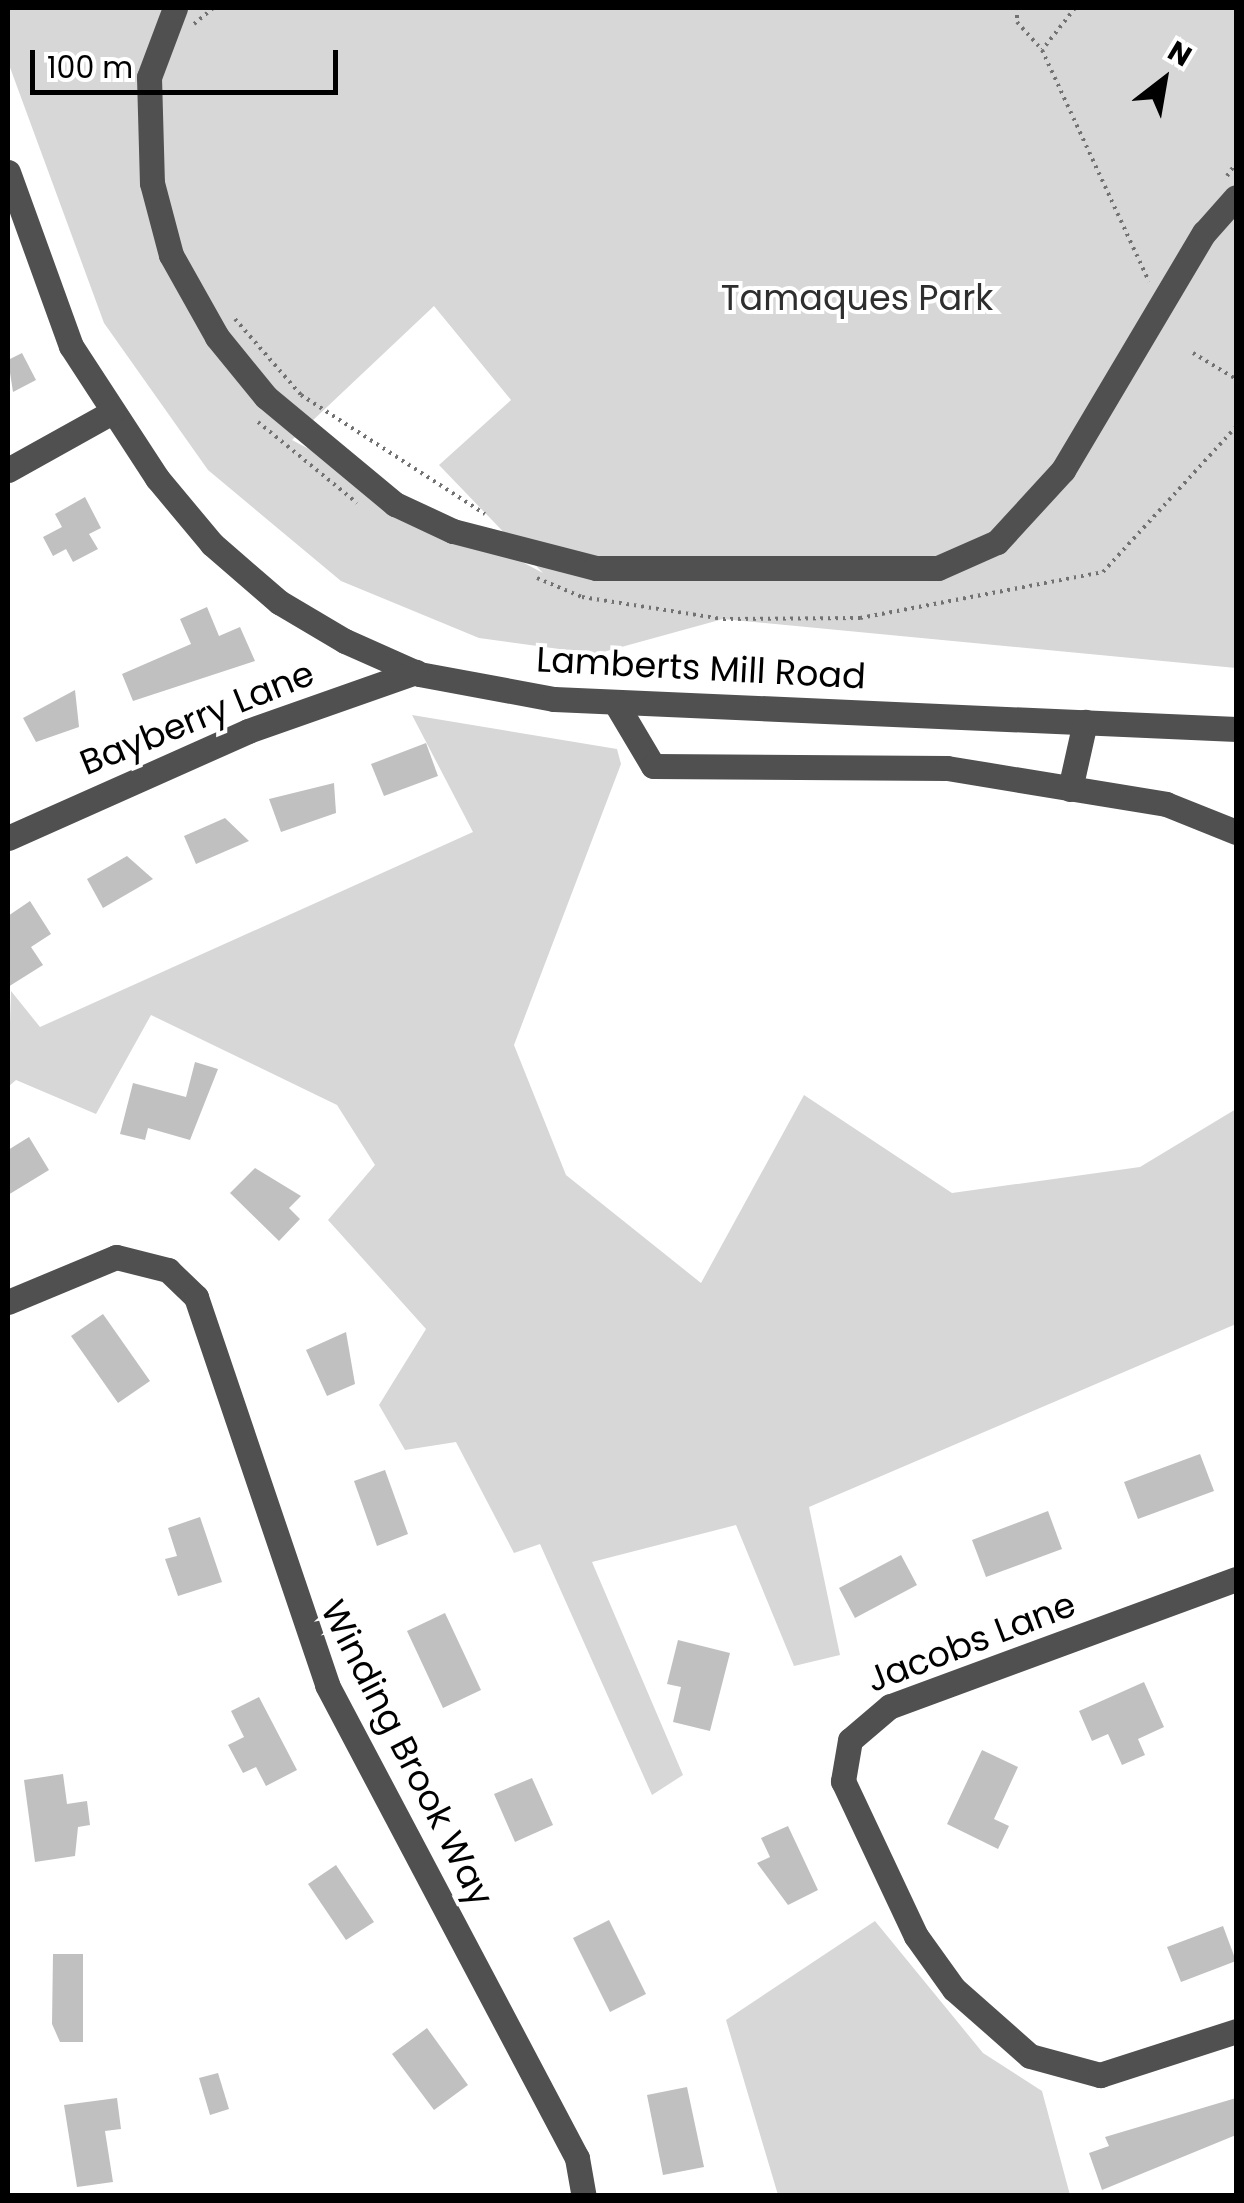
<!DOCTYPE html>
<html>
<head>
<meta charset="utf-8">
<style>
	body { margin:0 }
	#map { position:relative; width:1244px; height:2203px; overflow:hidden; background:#fff; font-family:Poppins,sans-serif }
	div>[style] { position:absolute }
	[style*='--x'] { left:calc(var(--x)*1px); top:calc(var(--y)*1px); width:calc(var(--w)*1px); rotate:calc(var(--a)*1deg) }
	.green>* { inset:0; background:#d7d7d7 }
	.building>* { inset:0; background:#c0c0c0 }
	.path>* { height:4px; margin-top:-2px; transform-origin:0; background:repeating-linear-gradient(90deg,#727272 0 2.5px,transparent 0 7.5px) }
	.minor>* { height:25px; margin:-12.5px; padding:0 12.5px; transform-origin:12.5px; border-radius:12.5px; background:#505050 }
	span { translate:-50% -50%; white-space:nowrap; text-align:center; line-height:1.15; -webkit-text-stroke:8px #fff; paint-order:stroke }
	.park-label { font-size:35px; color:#2e2e2e }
	.street-label { font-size:35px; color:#000 }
	.frame { position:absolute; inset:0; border:10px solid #000; pointer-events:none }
	.north { position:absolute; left:1114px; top:30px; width:100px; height:100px; -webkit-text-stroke:8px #fff; paint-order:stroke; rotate:31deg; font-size:28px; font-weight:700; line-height:40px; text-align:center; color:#000 }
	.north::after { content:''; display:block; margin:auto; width:35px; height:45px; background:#000; clip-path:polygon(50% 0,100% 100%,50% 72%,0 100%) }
	.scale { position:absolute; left:30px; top:50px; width:308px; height:45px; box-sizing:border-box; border:5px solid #000; border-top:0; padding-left:12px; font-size:30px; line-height:35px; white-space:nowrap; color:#000; -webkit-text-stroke:8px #fff; paint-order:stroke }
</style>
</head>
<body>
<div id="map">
	<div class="green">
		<div style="clip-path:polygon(evenodd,8px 8px,1236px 8px,1236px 668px,723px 619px,596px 654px,479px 638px,341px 581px,208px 470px,104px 323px,8px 62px,8px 8px,434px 306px,511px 400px,439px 465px,543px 573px,292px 440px,434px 306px)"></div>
		<div style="clip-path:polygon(412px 715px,617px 749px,621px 764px,514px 1045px,566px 1175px,701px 1283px,804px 1095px,952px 1193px,1140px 1167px,1236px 1109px,1236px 1324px,809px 1507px,840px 1655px,794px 1666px,736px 1525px,592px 1562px,683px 1775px,652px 1795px,540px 1544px,514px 1553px,456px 1442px,405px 1450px,379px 1405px,426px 1329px,328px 1220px,375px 1165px,337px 1105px,151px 1015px,96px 1114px,16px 1080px,8px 1087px,11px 991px,40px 1027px,473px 832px)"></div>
		<div style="clip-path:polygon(875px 1921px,983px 2053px,1042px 2091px,1070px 2195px,778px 2195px,726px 2020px)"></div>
	</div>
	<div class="building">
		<div style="clip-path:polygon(22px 353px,36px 380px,13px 392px,8px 360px)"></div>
		<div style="clip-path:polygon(85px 497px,101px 528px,89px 534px,98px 549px,73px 562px,66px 549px,53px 556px,43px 537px,62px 527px,55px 514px)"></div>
		<div style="clip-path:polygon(207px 607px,219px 636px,240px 627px,255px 661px,133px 701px,122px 674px,191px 644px,180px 619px)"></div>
		<div style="clip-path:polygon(75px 690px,79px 727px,36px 742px,23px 718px)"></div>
		<div style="clip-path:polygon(426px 743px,438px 776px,384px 796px,371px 764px)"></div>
		<div style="clip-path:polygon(334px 783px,336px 813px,281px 832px,269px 799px)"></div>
		<div style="clip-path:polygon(225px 818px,249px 841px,196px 864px,184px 836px)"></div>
		<div style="clip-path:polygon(127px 856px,153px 879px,103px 908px,87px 879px)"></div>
		<div style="clip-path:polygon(30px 901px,51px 934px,31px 947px,43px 965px,8px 987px,8px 916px)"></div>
		<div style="clip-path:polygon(195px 1062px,218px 1069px,190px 1140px,148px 1128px,145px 1140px,120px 1134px,133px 1083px,186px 1097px)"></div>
		<div style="clip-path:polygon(29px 1137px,49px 1170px,8px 1195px,8px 1150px)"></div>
		<div style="clip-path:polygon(255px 1168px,301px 1196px,289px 1208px,300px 1219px,279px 1241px,230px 1193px)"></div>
		<div style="clip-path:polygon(103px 1314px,150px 1381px,118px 1403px,71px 1336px)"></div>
		<div style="clip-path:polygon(346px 1332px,355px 1384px,327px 1396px,306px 1350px)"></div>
		<div style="clip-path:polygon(1200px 1454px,1214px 1491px,1138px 1519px,1124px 1482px)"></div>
		<div style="clip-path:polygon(385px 1470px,408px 1534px,377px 1546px,354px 1481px)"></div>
		<div style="clip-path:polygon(1048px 1511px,1062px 1549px,986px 1577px,972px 1540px)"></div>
		<div style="clip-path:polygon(200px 1517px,222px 1582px,178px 1596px,165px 1559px,177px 1556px,168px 1528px)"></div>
		<div style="clip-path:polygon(901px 1555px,917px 1585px,855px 1618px,839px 1588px)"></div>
		<div style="clip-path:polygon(445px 1613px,481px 1690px,443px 1708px,407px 1631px)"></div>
		<div style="clip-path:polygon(678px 1640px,730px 1653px,710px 1731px,673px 1722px,681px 1687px,667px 1684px)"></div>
		<div style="clip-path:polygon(1144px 1682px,1164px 1727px,1138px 1739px,1145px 1755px,1122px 1765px,1108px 1734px,1092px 1741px,1079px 1711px)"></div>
		<div style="clip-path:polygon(259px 1697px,297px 1770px,266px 1786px,256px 1767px,243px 1773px,228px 1745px,244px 1737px,231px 1711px)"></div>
		<div style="clip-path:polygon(982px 1750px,1018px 1767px,994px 1819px,1009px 1826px,998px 1849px,947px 1824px)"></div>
		<div style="clip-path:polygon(63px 1774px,67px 1804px,87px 1801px,90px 1825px,78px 1827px,75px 1856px,35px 1862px,24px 1780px)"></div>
		<div style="clip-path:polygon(532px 1778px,553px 1825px,515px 1842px,494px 1794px)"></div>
		<div style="clip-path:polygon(788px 1826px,818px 1890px,788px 1905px,757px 1863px,770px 1857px,761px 1838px)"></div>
		<div style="clip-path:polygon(336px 1865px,374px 1922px,346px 1940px,308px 1884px)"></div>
		<div style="clip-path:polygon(609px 1920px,646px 1994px,610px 2012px,573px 1938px)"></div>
		<div style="clip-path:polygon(1223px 1926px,1236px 1961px,1181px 1982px,1167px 1947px)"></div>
		<div style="clip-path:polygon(53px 1954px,83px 1954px,83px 2042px,60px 2042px,52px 2024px)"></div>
		<div style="clip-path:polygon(427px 2028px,468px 2085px,434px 2110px,392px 2054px)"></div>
		<div style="clip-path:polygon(218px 2073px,229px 2109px,210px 2115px,199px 2078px)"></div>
		<div style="clip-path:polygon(687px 2087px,704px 2167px,663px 2175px,647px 2095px)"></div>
		<div style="clip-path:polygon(117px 2098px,121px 2129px,105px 2131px,113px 2182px,77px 2187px,64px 2105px)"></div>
		<div style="clip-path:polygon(1236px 2098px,1236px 2135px,1102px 2190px,1089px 2153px,1109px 2146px,1105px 2137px)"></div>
	</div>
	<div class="path">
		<div style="--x:1017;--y:8;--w:14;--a:90"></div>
		<div style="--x:1017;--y:22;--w:38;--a:48"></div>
		<div style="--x:1075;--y:8;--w:53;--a:128.2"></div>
		<div style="--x:1042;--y:50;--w:255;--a:65.2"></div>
		<div style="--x:194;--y:24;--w:25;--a:-40"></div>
		<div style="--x:1227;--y:176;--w:16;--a:-55"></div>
		<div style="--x:235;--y:319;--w:101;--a:49"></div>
		<div style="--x:301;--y:395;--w:219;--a:32.9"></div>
		<div style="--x:1193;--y:353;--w:50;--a:31.2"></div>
		<div style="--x:258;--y:422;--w:128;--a:39.3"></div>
		<div style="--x:537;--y:578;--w:49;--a:22.9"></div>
		<div style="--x:582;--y:597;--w:143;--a:8.9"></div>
		<div style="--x:723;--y:619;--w:137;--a:-0.4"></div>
		<div style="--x:860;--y:618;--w:247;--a:-10.7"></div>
		<div style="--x:1103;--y:572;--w:197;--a:-47.5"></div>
	</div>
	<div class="minor">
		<div style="--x:175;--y:8;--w:74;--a:110.6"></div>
		<div style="--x:149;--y:77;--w:106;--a:88.4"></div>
		<div style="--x:152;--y:183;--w:74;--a:75.2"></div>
		<div style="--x:171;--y:255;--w:94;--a:60.7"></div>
		<div style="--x:217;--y:337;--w:77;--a:50.8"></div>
		<div style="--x:266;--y:397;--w:168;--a:39.7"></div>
		<div style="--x:395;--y:504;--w:64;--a:25"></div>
		<div style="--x:453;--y:531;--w:148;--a:14.5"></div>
		<div style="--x:596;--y:568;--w:342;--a:0"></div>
		<div style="--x:938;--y:568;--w:64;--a:-23.8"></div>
		<div style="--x:997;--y:542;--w:98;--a:-47.5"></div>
		<div style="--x:1063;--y:470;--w:276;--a:-59.3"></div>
		<div style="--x:1204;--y:233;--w:48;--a:-48.4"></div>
		<div style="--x:8;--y:172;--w:185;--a:70.1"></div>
		<div style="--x:71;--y:346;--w:158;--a:56.9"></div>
		<div style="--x:157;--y:478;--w:86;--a:50.2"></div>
		<div style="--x:212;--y:544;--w:89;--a:40.9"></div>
		<div style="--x:279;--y:602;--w:77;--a:30.6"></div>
		<div style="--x:345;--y:641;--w:81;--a:24"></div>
		<div style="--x:419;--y:674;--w:137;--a:10.5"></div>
		<div style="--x:554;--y:699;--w:683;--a:2.52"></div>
		<div style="--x:8;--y:470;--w:119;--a:-29.1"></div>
		<div style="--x:615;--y:702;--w:74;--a:59.3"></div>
		<div style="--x:653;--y:766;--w:294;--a:0.4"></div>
		<div style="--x:947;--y:768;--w:222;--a:9.3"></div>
		<div style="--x:1166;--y:804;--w:75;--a:21.8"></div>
		<div style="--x:1070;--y:789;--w:69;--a:-77.4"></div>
		<div style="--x:8;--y:838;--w:263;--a:-24"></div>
		<div style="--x:248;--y:731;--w:178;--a:-19.4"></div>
		<div style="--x:8;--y:1302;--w:117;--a:-22.6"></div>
		<div style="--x:116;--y:1257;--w:54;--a:14"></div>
		<div style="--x:168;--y:1270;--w:39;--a:44"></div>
		<div style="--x:196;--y:1297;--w:410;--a:71.3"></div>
		<div style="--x:327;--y:1685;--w:535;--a:62.14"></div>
		<div style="--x:577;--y:2158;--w:39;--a:80"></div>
		<div style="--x:1236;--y:1579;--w:369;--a:159.8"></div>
		<div style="--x:890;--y:1706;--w:52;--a:139.6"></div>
		<div style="--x:850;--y:1740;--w:42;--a:99.7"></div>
		<div style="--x:843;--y:1781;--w:171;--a:64.8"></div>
		<div style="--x:916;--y:1936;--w:65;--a:54.4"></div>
		<div style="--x:954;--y:1989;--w:101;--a:41.4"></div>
		<div style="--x:1030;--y:2056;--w:73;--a:15.2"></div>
		<div style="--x:1100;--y:2075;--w:143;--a:-17.9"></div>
	</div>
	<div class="park-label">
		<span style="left:857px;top:298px">Tamaques Park</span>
	</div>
	<div class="street-label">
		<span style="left:701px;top:668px;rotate:3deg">Lamberts Mill Road</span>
		<span style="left:197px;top:718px;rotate:-22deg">Bayberry Lane</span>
		<span style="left:971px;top:1642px;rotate:-21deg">Jacobs Lane</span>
		<span style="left:407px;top:1753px;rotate:63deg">Winding Brook Way</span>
	</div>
	<div class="frame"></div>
	<div class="north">N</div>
	<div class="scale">100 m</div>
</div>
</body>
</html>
